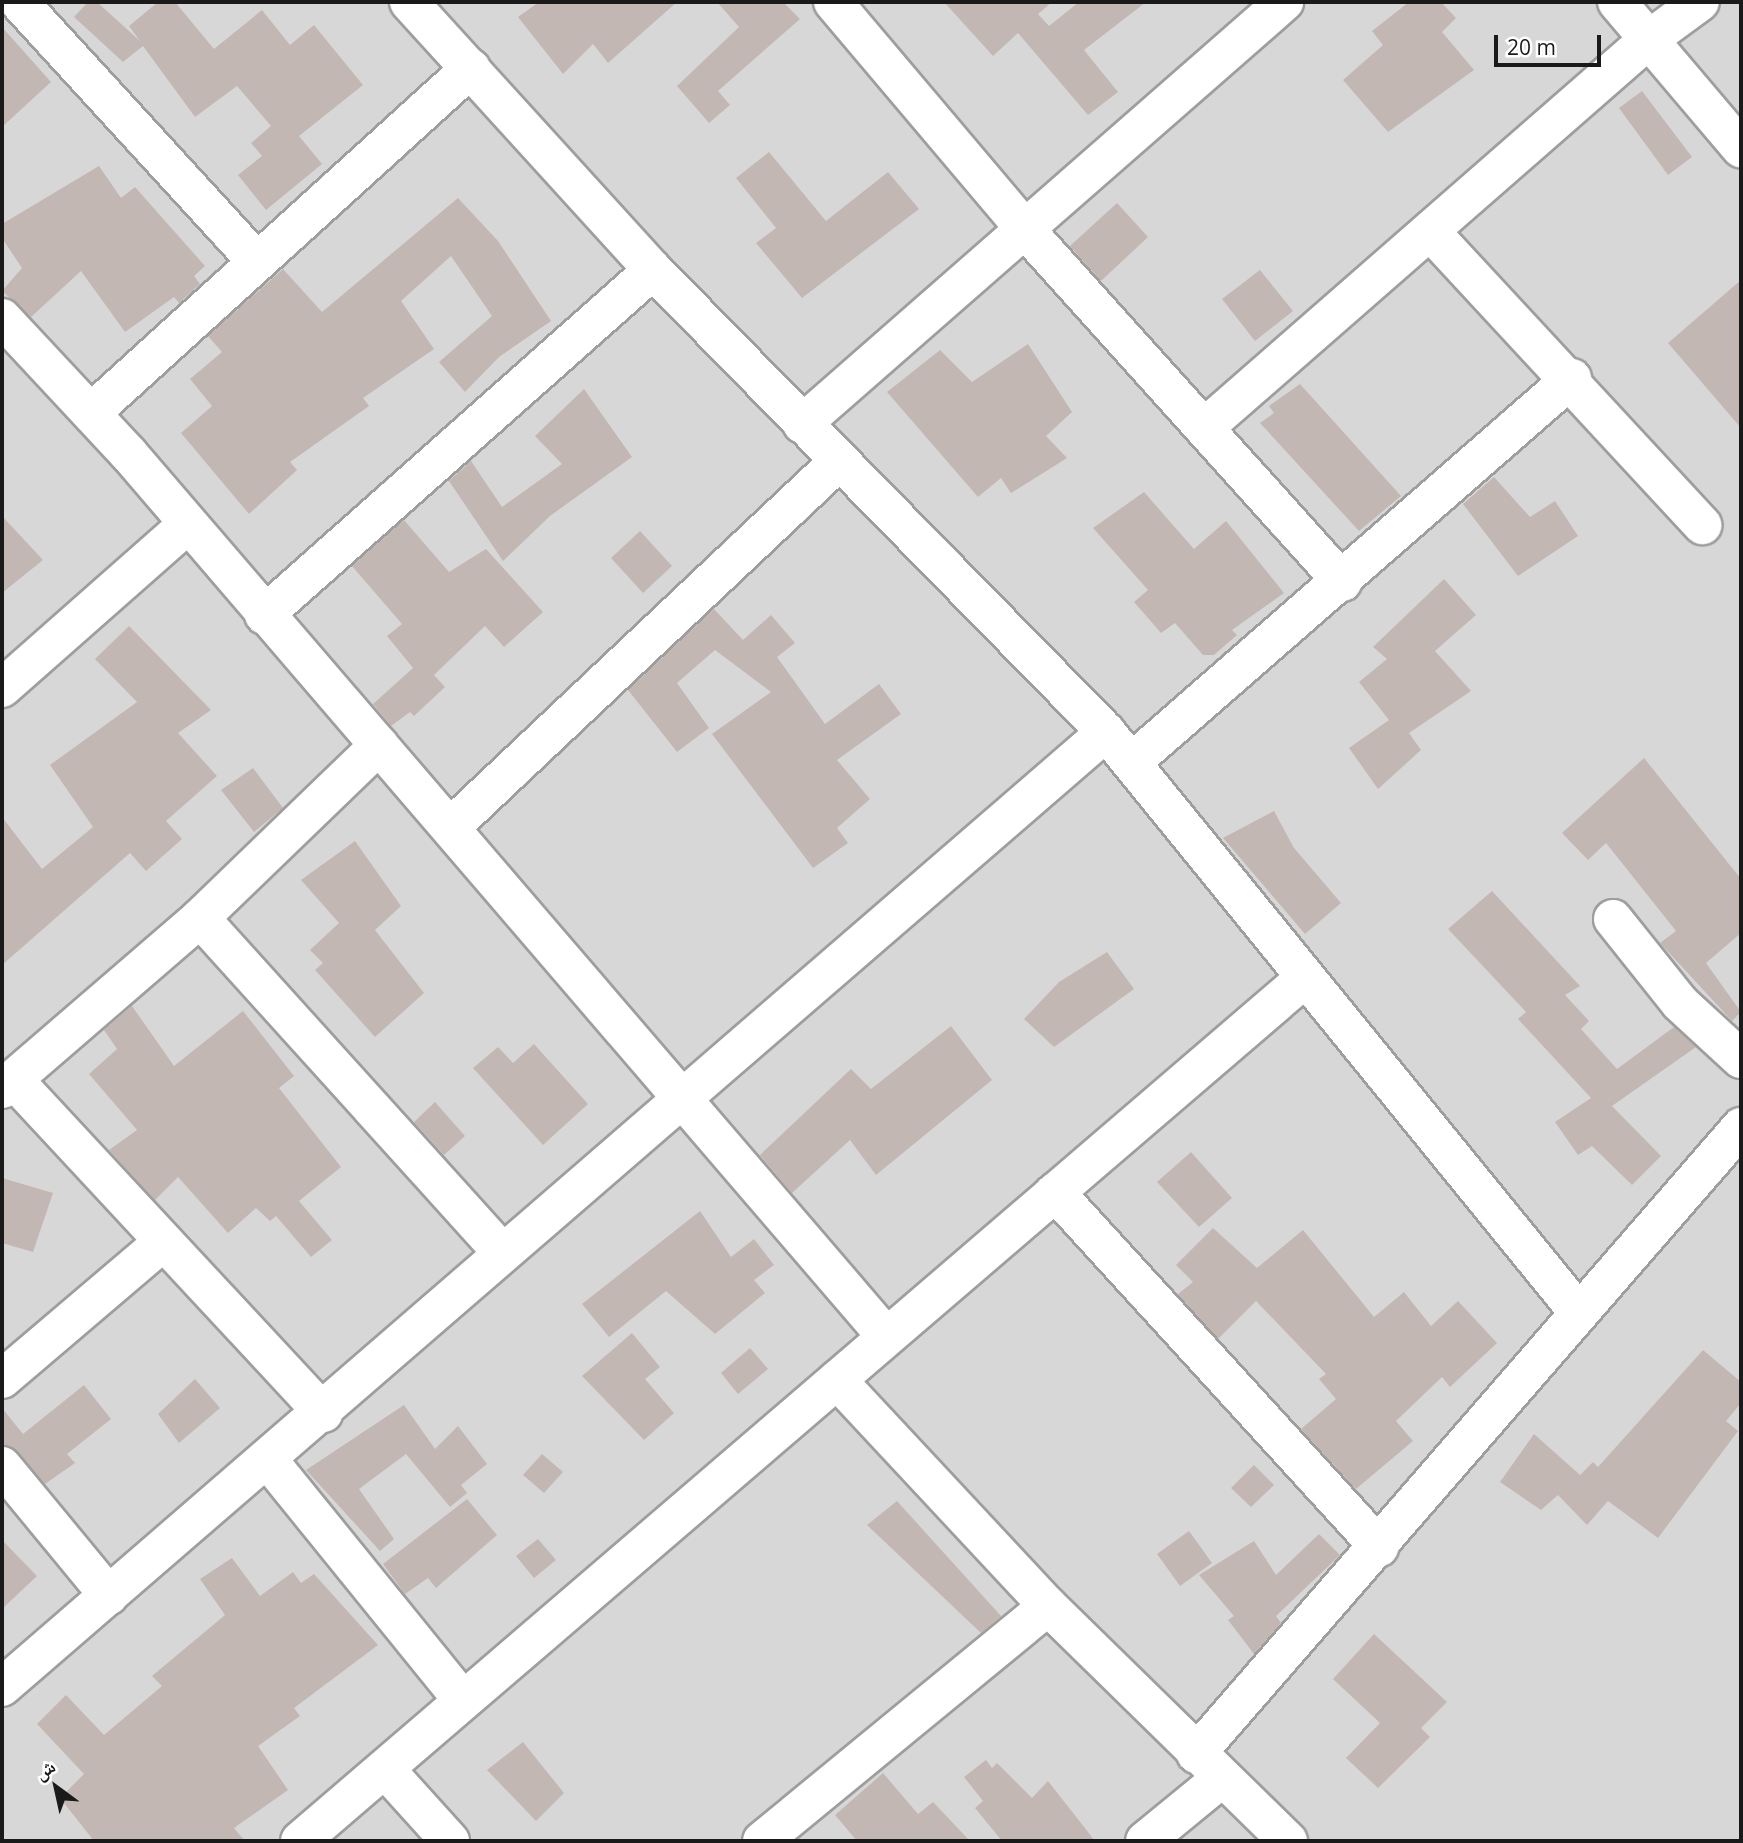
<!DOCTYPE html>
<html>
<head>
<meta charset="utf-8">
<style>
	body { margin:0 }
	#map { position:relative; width:1743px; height:1843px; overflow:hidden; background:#ece6e0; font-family:"Open Sans","Noto Naskh Arabic",sans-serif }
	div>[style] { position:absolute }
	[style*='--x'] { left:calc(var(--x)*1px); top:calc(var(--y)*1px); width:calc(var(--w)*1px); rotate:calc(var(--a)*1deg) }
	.residential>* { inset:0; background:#d8d7d8 }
	.building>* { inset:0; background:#c3b7b4 }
	.roads { filter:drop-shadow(2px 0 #9e9e9e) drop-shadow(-2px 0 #9e9e9e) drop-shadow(0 2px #9e9e9e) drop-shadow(0 -2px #9e9e9e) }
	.minor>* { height:38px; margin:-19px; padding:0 19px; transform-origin:19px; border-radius:19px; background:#fff }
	span { translate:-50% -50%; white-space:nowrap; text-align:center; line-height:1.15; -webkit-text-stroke:6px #fff; paint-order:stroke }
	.frame { position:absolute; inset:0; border:4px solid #1a1a1a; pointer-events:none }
	.north { position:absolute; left:21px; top:1752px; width:70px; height:70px; -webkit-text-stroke:5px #fff; paint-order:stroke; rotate:327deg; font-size:19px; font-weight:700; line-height:28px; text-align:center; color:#1a1a1a }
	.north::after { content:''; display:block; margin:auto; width:24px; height:32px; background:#1a1a1a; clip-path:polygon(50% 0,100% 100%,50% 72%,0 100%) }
	.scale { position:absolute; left:1494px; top:35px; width:107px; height:32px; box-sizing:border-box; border:4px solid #1a1a1a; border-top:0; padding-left:9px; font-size:21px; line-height:24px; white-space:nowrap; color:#1a1a1a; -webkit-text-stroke:5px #fff; paint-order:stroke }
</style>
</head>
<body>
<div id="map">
	<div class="residential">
		<div style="clip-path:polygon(2px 2px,1741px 2px,1741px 1841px,2px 1841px)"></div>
	</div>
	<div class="building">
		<div style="clip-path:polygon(88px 2px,97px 2px,140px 41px,129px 26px,158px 2px,175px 2px,214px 49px,262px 10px,290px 45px,314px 25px,363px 85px,299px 136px,322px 164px,266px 210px,238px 175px,262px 156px,251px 143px,271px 126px,237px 86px,195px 117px,143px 46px,123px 62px,74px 17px)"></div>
		<div style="clip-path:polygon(539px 2px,677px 2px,608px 63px,593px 44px,563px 74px,518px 17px)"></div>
		<div style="clip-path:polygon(717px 2px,783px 2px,800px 19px,718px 91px,730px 105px,709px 123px,677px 86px,739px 27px)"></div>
		<div style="clip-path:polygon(944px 2px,1052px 2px,1038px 14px,1049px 26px,1079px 2px,1146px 2px,1084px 50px,1118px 92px,1088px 115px,1018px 33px,993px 56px)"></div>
		<div style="clip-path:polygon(1409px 2px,1441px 2px,1456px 18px,1442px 32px,1474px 70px,1388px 132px,1343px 80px,1383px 45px,1372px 31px)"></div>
		<div style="clip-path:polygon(2px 27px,51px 82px,2px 127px)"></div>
		<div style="clip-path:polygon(1642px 91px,1692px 157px,1668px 175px,1619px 108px)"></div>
		<div style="clip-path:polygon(769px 152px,826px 221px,888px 172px,919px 209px,802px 298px,756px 243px,776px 228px,736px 178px)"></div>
		<div style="clip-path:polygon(99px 166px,121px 198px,135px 187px,205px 266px,194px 276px,200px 284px,179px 303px,174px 297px,125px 332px,81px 271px,31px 317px,2px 291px,22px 268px,2px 238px,2px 224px)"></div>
		<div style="clip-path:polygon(458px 198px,498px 241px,551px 321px,499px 357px,465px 392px,439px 362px,492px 316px,451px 256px,401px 301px,434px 349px,363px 398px,369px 406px,290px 462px,297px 470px,249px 514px,181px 433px,212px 406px,190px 379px,222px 352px,208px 336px,283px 269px,322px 312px)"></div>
		<div style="clip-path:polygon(1117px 203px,1148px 237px,1101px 281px,1070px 246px)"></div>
		<div style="clip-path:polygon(1260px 270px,1293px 311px,1255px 341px,1222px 299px)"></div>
		<div style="clip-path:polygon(1741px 280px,1741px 428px,1668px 343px)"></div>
		<div style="clip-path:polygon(1028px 344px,1072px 412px,1046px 436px,1067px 458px,1011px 493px,1001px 478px,978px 497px,887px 392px,940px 350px,972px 382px)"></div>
		<div style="clip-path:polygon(1300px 384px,1401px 496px,1359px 531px,1260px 423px,1274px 413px,1269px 406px)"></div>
		<div style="clip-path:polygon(584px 389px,632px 457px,550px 516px,503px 561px,449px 481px,471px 461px,502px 507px,562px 464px,535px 436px)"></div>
		<div style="clip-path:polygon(1494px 477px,1530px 517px,1555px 501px,1578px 536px,1518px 576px,1463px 504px)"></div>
		<div style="clip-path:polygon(1144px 492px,1194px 549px,1226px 521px,1284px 593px,1232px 630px,1237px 635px,1214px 655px,1203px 655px,1175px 623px,1161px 633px,1134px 602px,1148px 590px,1093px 528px)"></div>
		<div style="clip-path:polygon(2px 516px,43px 560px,2px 593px)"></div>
		<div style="clip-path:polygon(404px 520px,449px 572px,486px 549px,543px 612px,504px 647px,485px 626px,434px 675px,445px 687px,414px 716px,410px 712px,391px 726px,373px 704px,413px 668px,387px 636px,402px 624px,352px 566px)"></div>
		<div style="clip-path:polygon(640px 531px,672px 566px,643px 593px,611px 558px)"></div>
		<div style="clip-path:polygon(1444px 579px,1476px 615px,1435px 651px,1471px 691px,1409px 733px,1421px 750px,1378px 789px,1349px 748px,1389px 720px,1359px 682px,1387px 659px,1373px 647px)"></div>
		<div style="clip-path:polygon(714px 609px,743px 640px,771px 615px,795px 643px,777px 657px,825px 724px,879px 684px,901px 714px,837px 760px,870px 799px,837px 828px,848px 843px,813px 868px,712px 734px,771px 692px,715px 650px,677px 683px,709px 728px,677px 752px,628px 690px)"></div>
		<div style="clip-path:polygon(129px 626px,211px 710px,178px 733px,217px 776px,166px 821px,182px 839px,146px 871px,130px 853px,2px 965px,2px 817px,42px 869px,93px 827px,50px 765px,137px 702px,95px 659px)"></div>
		<div style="clip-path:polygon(1644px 758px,1741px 879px,1741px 933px,1706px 963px,1741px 1012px,1732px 1021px,1660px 943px,1676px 931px,1606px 843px,1588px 860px,1562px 833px)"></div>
		<div style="clip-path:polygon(253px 768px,283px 808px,254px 832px,221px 790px)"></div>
		<div style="clip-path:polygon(1274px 811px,1294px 848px,1341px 903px,1305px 934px,1223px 838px)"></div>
		<div style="clip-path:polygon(355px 841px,401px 906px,375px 930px,424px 993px,375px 1037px,315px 970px,323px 963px,310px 950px,339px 923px,301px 880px)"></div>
		<div style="clip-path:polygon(1492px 891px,1580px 986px,1565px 995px,1589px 1021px,1581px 1029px,1617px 1069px,1674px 1027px,1696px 1047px,1612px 1106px,1661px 1156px,1632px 1185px,1592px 1146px,1578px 1155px,1555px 1122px,1591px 1098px,1518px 1019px,1526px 1012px,1448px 929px)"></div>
		<div style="clip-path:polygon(1107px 952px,1134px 989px,1054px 1047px,1024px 1019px,1059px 982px)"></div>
		<div style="clip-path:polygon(132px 1006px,174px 1066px,243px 1011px,294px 1076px,279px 1088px,341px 1167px,299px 1201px,332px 1240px,311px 1257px,276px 1216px,270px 1221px,256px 1208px,228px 1233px,178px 1177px,155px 1200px,109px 1150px,137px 1130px,89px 1074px,117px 1049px,104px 1030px)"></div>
		<div style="clip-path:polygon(951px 1026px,992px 1080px,876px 1175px,850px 1140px,792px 1193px,760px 1155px,851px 1069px,871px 1089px)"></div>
		<div style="clip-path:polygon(534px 1044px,588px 1104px,543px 1145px,473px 1068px,498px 1047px,513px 1063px)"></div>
		<div style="clip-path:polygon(435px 1102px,465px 1136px,444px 1155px,414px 1122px)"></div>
		<div style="clip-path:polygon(1191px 1152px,1232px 1198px,1199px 1227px,1157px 1182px)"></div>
		<div style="clip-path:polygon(2px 1178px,53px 1193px,33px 1252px,2px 1243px)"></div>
		<div style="clip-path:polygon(700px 1211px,731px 1257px,754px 1239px,774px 1265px,754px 1280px,765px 1293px,715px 1334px,666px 1291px,609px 1337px,582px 1304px)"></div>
		<div style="clip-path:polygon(1213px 1228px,1257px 1268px,1303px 1230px,1374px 1317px,1404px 1292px,1431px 1326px,1458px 1301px,1497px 1343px,1450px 1387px,1442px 1377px,1396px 1421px,1413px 1441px,1356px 1489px,1301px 1429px,1336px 1399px,1319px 1379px,1326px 1374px,1256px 1301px,1218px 1339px,1178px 1294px,1193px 1282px,1176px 1265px)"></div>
		<div style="clip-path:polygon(632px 1333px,660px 1367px,645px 1379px,674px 1413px,644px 1440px,582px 1376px)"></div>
		<div style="clip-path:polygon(750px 1348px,768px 1369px,738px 1394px,721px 1373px)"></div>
		<div style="clip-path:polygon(1703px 1350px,1741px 1382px,1741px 1403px,1726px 1421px,1738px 1431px,1658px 1538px,1608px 1501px,1587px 1525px,1558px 1495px,1541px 1510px,1500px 1482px,1534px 1434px,1580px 1475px,1593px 1462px,1598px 1467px)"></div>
		<div style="clip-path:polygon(195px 1379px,220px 1408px,179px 1443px,158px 1414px)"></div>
		<div style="clip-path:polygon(84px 1385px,111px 1419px,67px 1454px,75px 1463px,45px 1484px,18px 1452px,2px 1445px,2px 1408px,23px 1434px)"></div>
		<div style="clip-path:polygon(404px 1405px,435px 1449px,458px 1426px,487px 1464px,461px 1485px,467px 1493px,450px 1507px,406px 1454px,359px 1489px,394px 1539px,380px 1551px,306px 1470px)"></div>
		<div style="clip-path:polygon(542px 1454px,563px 1472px,544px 1493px,523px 1475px)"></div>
		<div style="clip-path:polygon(1254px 1465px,1274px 1485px,1251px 1507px,1231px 1488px)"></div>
		<div style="clip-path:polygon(467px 1499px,497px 1535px,436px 1588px,428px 1578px,405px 1594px,383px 1564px)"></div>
		<div style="clip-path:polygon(897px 1501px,1001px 1616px,981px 1633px,867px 1525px)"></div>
		<div style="clip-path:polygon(1189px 1531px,1212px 1563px,1180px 1586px,1157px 1554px)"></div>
		<div style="clip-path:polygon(1319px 1534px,1340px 1555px,1276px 1616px,1281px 1623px,1254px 1654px,1228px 1620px,1234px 1616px,1199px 1575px,1254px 1541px,1276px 1575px)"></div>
		<div style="clip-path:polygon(538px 1539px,556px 1560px,534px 1578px,516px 1556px)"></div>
		<div style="clip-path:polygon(2px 1540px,37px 1576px,2px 1609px)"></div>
		<div style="clip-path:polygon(232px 1558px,260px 1596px,293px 1572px,301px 1583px,314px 1574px,378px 1645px,294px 1708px,300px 1716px,258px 1746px,288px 1790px,234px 1828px,245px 1841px,94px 1841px,60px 1798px,84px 1774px,37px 1724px,66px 1695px,104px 1735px,162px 1686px,152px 1676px,225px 1615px,200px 1579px)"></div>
		<div style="clip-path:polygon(1374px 1634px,1447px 1702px,1421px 1728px,1430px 1737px,1378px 1788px,1346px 1758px,1380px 1723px,1333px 1679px)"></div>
		<div style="clip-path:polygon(523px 1742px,564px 1793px,536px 1821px,487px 1770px)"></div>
		<div style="clip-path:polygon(986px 1760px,992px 1768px,997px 1763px,1032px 1798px,1048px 1781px,1095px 1841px,1002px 1841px,975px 1808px,983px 1801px,964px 1777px)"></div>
		<div style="clip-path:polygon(883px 1773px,918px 1814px,933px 1802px,970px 1841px,857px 1841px,835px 1815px)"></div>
	</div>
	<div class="roads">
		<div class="minor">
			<div style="--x:19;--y:2;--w:350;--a:47.5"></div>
			<div style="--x:409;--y:2;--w:362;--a:47.7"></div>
			<div style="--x:653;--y:270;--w:647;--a:45.56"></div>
			<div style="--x:1106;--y:732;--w:749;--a:50.85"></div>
			<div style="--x:833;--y:2;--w:293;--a:49.8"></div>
			<div style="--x:1022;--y:226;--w:479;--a:48"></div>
			<div style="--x:1617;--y:2;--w:192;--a:49.7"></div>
			<div style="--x:1430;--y:231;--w:401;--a:47.2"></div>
			<div style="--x:2;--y:318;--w:185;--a:47"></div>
			<div style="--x:128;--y:453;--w:1164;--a:49.36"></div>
			<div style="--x:91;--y:413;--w:513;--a:-42.24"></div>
			<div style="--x:802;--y:424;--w:641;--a:-41.2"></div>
			<div style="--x:1204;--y:428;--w:590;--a:-41.15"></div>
			<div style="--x:1648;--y:40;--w:64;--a:-36.2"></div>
			<div style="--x:264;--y:615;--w:520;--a:-41.57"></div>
			<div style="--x:2;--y:688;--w:247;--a:-41.4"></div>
			<div style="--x:1132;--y:762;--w:584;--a:-41.11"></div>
			<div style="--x:452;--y:826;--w:531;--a:-43.32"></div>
			<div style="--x:200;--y:918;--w:450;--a:47.9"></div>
			<div style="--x:1613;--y:919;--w:107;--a:51.4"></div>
			<div style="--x:1680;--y:1003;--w:83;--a:42.6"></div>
			<div style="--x:13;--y:1079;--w:456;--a:47.1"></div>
			<div style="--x:2;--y:1089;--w:262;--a:-40.8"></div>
			<div style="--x:200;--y:918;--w:249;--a:-44"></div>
			<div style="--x:1055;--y:1192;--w:481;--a:47.6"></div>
			<div style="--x:2;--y:1379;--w:210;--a:-40.4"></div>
			<div style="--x:837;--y:1380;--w:309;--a:47"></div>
			<div style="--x:1048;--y:1606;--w:336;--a:44.4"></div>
			<div style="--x:269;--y:1461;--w:305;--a:51"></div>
			<div style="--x:2;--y:1466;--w:168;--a:50.5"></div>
			<div style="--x:2;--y:1687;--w:1460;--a:-40.86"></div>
			<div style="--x:1196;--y:1754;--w:831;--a:-49"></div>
			<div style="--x:385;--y:1769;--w:97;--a:47.9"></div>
			<div style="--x:300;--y:1841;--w:1325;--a:-40.65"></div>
			<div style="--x:762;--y:1841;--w:370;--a:-39.4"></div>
			<div style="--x:1145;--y:1841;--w:99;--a:-39.3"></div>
		</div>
	</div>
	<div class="frame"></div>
	<div class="north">ش</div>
	<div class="scale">20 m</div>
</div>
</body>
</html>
